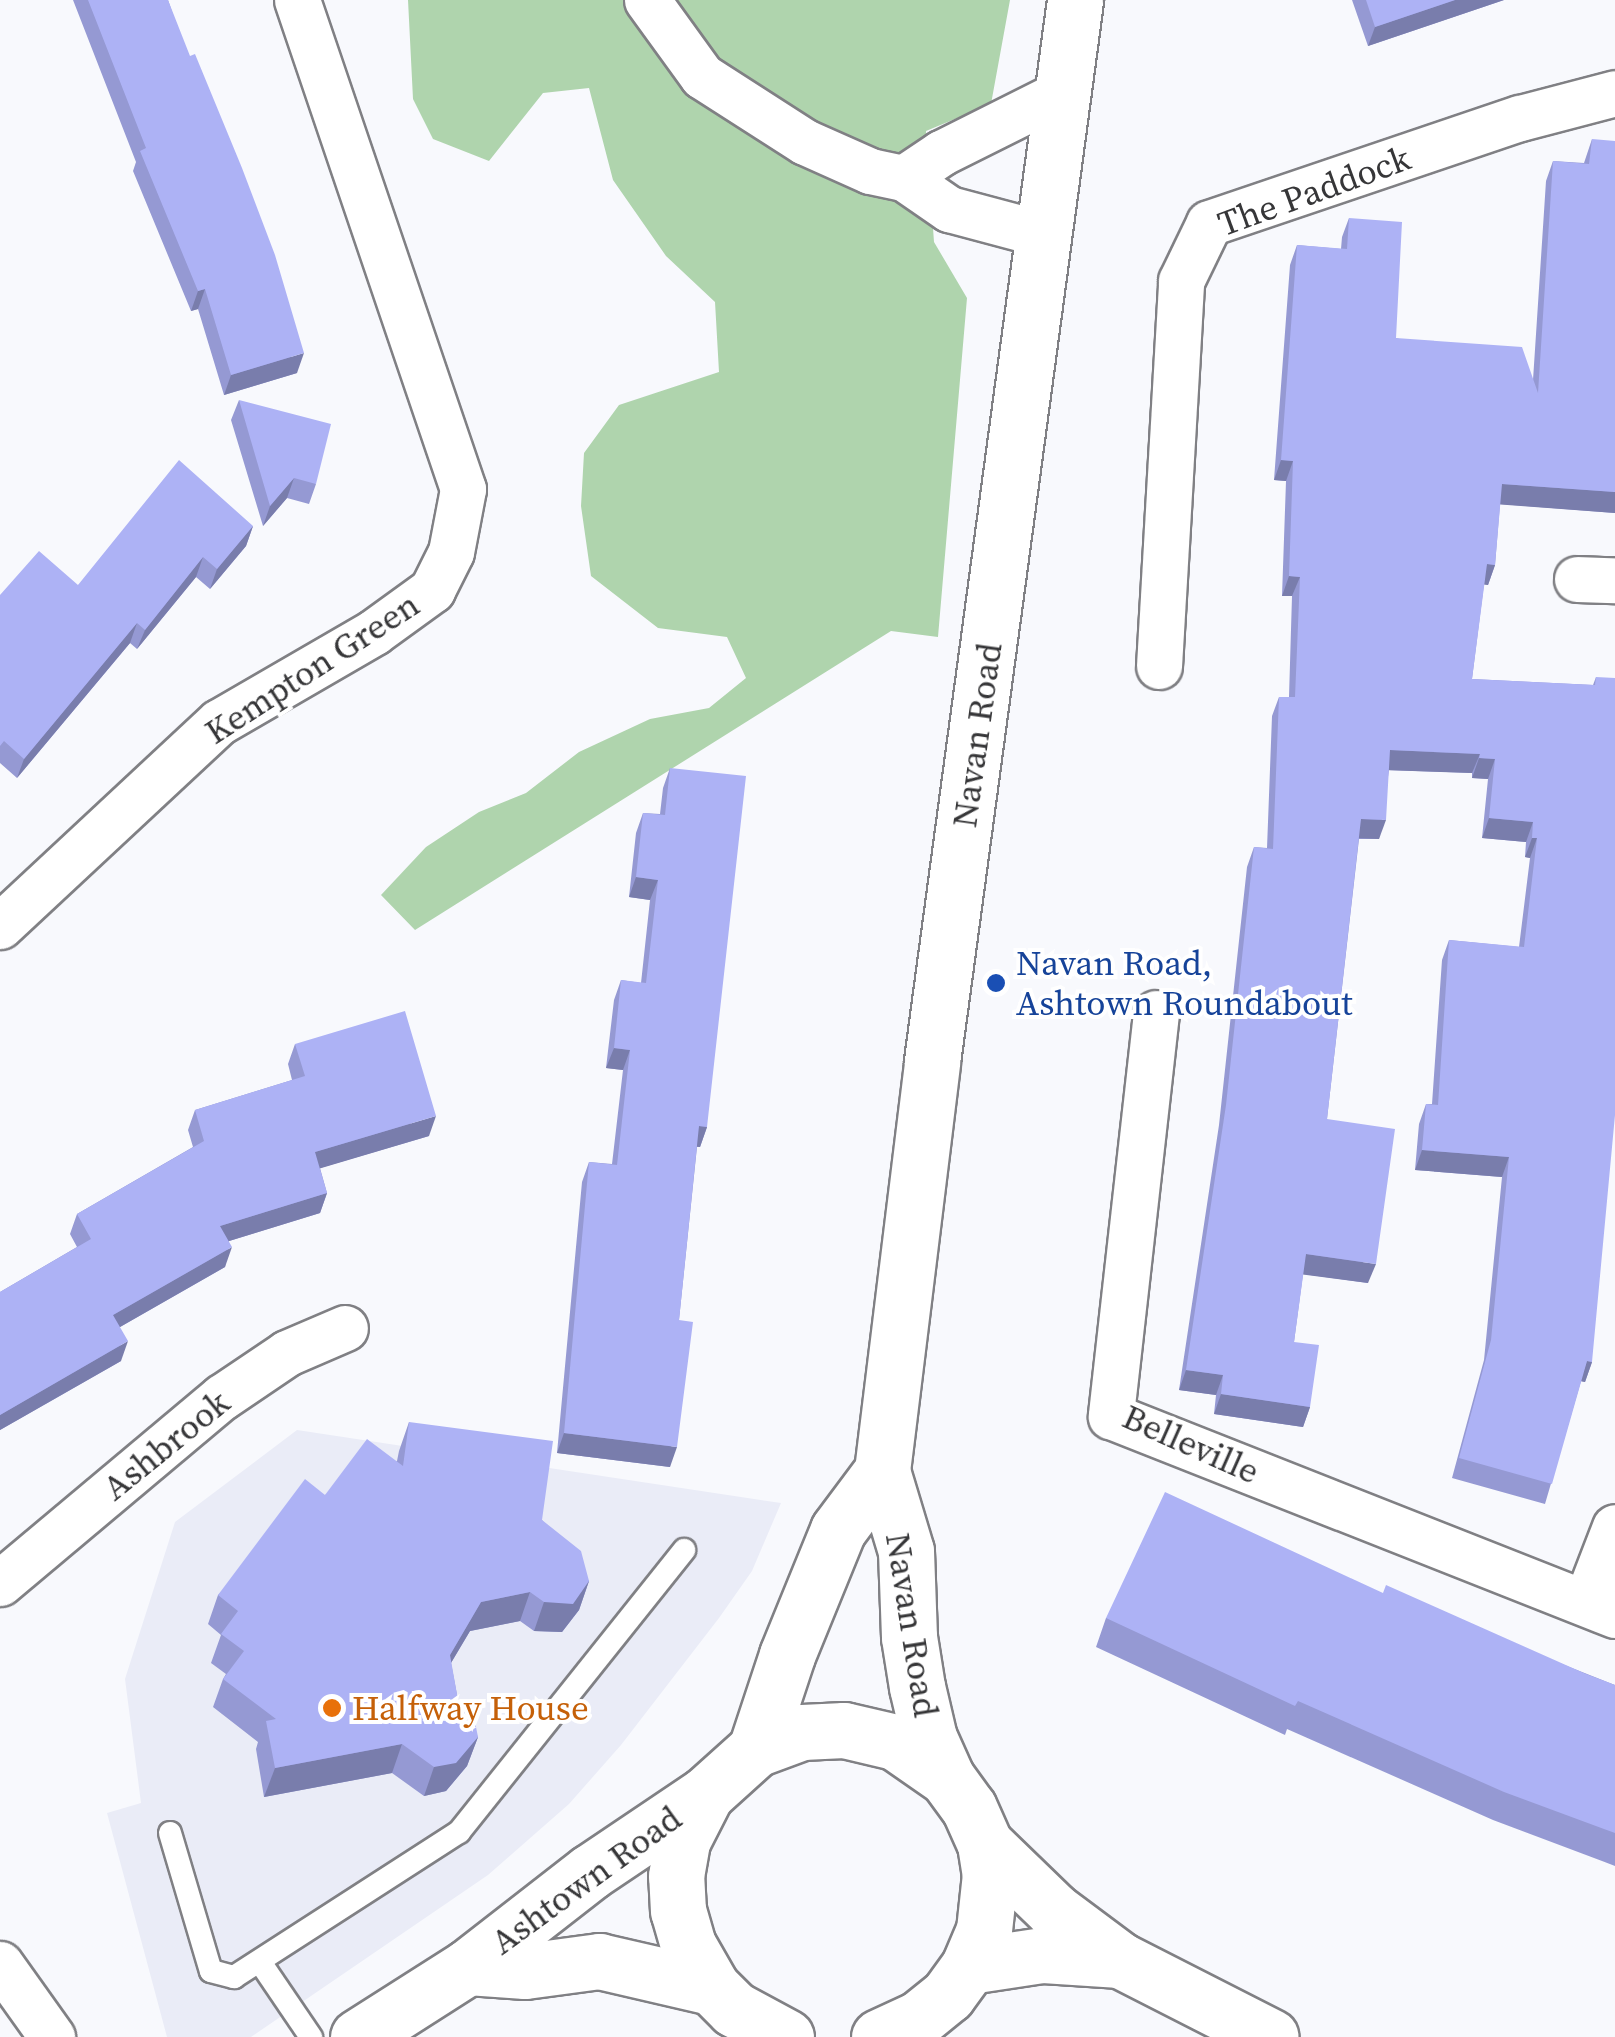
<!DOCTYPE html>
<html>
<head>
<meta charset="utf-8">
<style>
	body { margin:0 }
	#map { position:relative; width:1615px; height:2037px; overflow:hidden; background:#f8f9fd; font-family:"Source Serif 4",serif }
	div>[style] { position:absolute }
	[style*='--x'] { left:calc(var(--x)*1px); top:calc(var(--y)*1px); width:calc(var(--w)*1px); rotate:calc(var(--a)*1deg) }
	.built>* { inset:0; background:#eaecf7 }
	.green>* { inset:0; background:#afd4ad }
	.roads { filter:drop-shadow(2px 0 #808084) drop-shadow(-2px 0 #808084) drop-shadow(0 2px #808084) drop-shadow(0 -2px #808084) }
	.lane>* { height:22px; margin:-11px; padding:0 11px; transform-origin:11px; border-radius:11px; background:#fff }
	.street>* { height:45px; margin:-22.5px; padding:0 22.5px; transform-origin:22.5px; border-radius:22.5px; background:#fff }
	.secondary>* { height:55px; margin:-27.5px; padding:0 27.5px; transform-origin:27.5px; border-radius:27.5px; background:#fff }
	.wall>* { inset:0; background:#9599d3 }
	.shaded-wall>* { inset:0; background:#797dac }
	.building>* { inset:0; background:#adb2f5 }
	.dots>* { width:28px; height:28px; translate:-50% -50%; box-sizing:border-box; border:5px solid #fff; border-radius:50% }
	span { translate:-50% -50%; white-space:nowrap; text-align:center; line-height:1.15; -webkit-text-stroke:8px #fff; paint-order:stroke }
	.street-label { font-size:35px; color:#363638 }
	.transit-label { font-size:35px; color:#164399 }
	.left { translate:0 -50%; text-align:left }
	.food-label { font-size:35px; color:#c56008 }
</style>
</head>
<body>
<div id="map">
	<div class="built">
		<div style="clip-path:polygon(297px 1430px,781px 1503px,752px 1571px,719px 1618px,621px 1745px,569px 1804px,488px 1875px,251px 2037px,167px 2037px,107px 1813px,141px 1803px,125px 1679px,175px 1522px)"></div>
	</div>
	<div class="green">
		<div style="clip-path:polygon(408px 0,1010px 0,991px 104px,926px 131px,934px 242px,967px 298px,938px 637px,891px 631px,415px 930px,381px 895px,426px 847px,479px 812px,526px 793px,579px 752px,650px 719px,709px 708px,746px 678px,727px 637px,658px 628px,591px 576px,581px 506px,584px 453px,619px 405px,719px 372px,715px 302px,666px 256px,613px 180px,589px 88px,543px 93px,489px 161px,433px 139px,413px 99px)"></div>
	</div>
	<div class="roads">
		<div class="lane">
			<div style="--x:170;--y:1833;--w:144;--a:73.5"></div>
			<div style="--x:211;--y:1971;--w:24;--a:15"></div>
			<div style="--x:234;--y:1977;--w:268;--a:-32.8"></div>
			<div style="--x:459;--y:1832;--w:361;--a:-51.4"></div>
			<div style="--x:260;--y:1962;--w:91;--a:55.8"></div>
		</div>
		<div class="street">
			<div style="--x:647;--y:0;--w:94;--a:54.1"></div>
			<div style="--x:702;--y:76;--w:122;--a:32.7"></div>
			<div style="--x:805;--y:142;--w:71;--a:24"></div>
			<div style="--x:870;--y:171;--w:35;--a:12"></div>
			<div style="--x:904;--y:178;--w:55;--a:34.6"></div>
			<div style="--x:949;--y:209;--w:96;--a:15"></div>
			<div style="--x:904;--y:178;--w:45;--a:-34"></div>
			<div style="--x:941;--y:153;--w:136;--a:-26.6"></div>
			<div style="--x:1577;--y:579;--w:38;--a:2"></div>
			<div style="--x:1159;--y:666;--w:386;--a:-86.7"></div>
			<div style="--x:1181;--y:281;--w:64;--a:-64.2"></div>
			<div style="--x:1209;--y:223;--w:328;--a:-18.7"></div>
			<div style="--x:1520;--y:118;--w:98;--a:-14.7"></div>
			<div style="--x:0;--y:926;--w:299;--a:-43"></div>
			<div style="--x:219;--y:722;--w:179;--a:-30.1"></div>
			<div style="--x:374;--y:632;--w:72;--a:-35.9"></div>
			<div style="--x:432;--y:590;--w:42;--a:-63.4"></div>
			<div style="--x:451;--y:552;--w:64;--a:-79.2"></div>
			<div style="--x:463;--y:489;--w:516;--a:-108.75"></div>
			<div style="--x:1156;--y:1013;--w:406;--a:96.4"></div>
			<div style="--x:1111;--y:1416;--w:542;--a:21.55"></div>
			<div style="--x:0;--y:1583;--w:290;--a:-40"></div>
			<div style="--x:222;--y:1397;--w:78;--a:-34.1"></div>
			<div style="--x:287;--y:1353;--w:63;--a:-23.3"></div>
			<div style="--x:1586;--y:1602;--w:80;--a:-68.9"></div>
			<div style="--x:0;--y:1964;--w:90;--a:54.5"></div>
		</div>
		<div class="secondary">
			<div style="--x:756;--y:1749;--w:99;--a:-71.7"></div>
			<div style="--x:787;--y:1655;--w:135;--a:-67.8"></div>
			<div style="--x:838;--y:1530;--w:74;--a:-53.3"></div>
			<div style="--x:947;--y:1778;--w:44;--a:-114.2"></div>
			<div style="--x:929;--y:1738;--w:52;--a:-103.2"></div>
			<div style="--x:917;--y:1687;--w:51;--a:-99.1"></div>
			<div style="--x:909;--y:1637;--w:86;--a:-92"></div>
			<div style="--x:906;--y:1551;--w:84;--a:-106.7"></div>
			<div style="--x:882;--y:1471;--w:413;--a:-83"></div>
			<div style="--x:932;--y:1061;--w:1071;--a:-82.32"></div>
			<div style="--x:985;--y:1844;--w:95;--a:44.1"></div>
			<div style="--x:1053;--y:1910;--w:84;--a:36.7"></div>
			<div style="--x:1120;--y:1960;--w:169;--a:27"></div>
			<div style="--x:969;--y:1966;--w:75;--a:-8.5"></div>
			<div style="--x:1043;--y:1955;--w:77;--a:3.7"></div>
			<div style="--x:468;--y:1967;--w:57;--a:4"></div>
			<div style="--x:525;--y:1971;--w:75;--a:-7.7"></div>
			<div style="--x:599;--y:1961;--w:116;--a:13"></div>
			<div style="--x:358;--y:2037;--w:130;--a:-32.5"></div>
			<div style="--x:468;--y:1967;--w:155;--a:-37.9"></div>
			<div style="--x:590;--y:1872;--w:140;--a:-33.9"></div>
			<div style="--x:786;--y:2037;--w:59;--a:-151.7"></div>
			<div style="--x:734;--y:2009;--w:31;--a:-135"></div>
			<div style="--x:712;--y:1987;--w:48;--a:-119.7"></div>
			<div style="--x:688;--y:1945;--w:35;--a:-106"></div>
			<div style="--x:678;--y:1911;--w:35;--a:-93"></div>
			<div style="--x:676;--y:1876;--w:36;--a:-80"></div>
			<div style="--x:682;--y:1841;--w:53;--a:-62.9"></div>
			<div style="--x:706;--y:1794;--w:67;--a:-42"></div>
			<div style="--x:756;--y:1749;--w:49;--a:-20.3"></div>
			<div style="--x:802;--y:1732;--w:42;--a:-2.7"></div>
			<div style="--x:844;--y:1730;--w:52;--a:13.2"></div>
			<div style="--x:895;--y:1742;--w:63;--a:34.7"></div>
			<div style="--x:947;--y:1778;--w:37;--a:54"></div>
			<div style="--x:969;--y:1808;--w:39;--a:66"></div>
			<div style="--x:985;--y:1844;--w:30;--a:81"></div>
			<div style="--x:990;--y:1874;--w:56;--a:96.1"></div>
			<div style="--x:984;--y:1930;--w:39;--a:113"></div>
			<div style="--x:969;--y:1966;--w:36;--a:126"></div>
			<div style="--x:948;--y:1995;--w:38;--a:141"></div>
			<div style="--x:918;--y:2019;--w:43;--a:155.2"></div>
		</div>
	</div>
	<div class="wall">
		<div style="clip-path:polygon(73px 0,168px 0,297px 373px,224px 395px,198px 309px,191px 311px,133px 171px,136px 162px)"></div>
		<div style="clip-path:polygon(1352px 0,1504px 0,1368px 46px)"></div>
		<div style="clip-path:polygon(1592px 139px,1615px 513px,1500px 504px,1495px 565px,1488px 585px,1484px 584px,1472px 679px,1593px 685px,1596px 677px,1592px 1362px,1585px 1382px,1581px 1381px,1545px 1504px,1452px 1478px,1484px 1360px,1502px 1177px,1415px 1170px,1419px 1124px,1426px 1104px,1432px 1104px,1442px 960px,1449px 940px,1519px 947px,1530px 858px,1525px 857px,1526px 842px,1482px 838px,1488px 779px,1472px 778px,1472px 773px,1389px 770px,1379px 839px,1359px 839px,1327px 1119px,1368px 1283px,1303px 1274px,1294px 1342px,1310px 1407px,1303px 1427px,1214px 1414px,1216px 1395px,1179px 1390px,1219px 1125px,1247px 867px,1254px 847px,1267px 848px,1272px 716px,1279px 697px,1289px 697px,1292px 596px,1282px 596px,1286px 481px,1274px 480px,1290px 265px,1297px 245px,1341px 249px,1342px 237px,1349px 218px,1396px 338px,1533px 380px,1546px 181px,1553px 161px,1584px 163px)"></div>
		<div style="clip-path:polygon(239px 400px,316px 484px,309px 504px,287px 498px,263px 526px,231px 420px)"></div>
		<div style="clip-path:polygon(253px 526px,246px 546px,210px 589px,196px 577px,137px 649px,130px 643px,17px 778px,0 763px,0 595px,78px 585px)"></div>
		<div style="clip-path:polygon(670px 768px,707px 1127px,700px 1147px,697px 1147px,679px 1320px,670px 1467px,557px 1453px,582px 1182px,589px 1162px,612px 1164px,623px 1070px,606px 1068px,614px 1000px,621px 980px,641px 983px,650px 900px,629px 897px,636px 833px,643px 813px,660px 814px,663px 788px)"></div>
		<div style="clip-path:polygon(295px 1044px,429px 1136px,320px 1168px,327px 1193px,320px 1213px,229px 1241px,225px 1267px,120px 1327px,121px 1361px,0 1430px,0 1292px,77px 1247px,70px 1234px,77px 1214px,193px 1147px,188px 1130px,195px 1110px,292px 1080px,288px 1064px)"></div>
		<div style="clip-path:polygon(409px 1422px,542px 1520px,589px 1581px,579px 1610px,562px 1632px,534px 1631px,520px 1621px,470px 1631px,451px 1663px,458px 1700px,478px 1737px,467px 1766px,446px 1791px,424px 1796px,392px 1773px,264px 1797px,256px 1749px,258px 1742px,213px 1707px,223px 1679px,226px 1674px,211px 1663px,221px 1635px,208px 1624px,218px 1595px,325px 1495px,397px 1461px,399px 1451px)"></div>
		<div style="clip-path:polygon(1383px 1593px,1615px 1685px,1615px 1866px,1493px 1820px,1287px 1729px,1285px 1735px,1096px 1647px,1106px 1618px)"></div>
	</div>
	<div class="shaded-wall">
		<div style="clip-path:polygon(1455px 0,1504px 0,1368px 46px,1375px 27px)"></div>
		<div style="clip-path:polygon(205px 289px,198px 309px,191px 311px,198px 291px)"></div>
		<div style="clip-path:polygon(304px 353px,297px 373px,224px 395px,231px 375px)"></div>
		<div style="clip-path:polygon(1281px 460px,1293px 461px,1286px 481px,1274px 480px)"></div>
		<div style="clip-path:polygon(294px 478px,287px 498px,263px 526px,270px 506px)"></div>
		<div style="clip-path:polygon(1502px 484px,1615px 492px,1615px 513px,1494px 504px)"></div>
		<div style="clip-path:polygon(253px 526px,246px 546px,210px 589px,217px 569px)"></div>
		<div style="clip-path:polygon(203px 557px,196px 577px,137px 649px,145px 630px)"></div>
		<div style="clip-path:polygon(1487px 564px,1495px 565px,1488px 585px,1479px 584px)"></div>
		<div style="clip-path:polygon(1289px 576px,1300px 577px,1292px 596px,1282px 596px)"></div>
		<div style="clip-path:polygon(137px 623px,130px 643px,17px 778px,24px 759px)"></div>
		<div style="clip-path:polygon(1390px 750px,1480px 754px,1472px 773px,1382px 770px)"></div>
		<div style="clip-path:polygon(1479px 758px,1495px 759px,1488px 779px,1472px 778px)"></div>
		<div style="clip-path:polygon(1489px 818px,1533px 822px,1526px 842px,1482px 838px)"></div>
		<div style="clip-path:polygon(1361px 819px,1386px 820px,1379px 839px,1354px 838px)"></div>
		<div style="clip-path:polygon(1532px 838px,1537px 838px,1530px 858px,1525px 857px)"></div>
		<div style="clip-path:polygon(636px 877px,658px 880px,650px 900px,629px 897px)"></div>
		<div style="clip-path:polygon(614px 1048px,630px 1050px,623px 1070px,606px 1068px)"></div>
		<div style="clip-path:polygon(436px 1116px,429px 1136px,308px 1172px,315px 1152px)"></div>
		<div style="clip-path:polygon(699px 1126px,707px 1127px,700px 1147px,692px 1146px)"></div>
		<div style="clip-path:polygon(1422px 1150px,1509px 1157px,1502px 1177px,1415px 1170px)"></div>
		<div style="clip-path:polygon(327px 1193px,320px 1213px,213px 1246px,220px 1226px)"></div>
		<div style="clip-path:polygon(232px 1247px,225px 1267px,106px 1335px,113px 1315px)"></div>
		<div style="clip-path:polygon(1306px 1254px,1376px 1264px,1368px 1283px,1299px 1274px)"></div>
		<div style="clip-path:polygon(128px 1341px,121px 1361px,0 1430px,0 1415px)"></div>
		<div style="clip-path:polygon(1587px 1361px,1592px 1362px,1585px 1382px,1580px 1381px)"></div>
		<div style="clip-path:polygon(1186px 1370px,1223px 1375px,1216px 1395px,1179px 1390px)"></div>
		<div style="clip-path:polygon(1221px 1394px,1310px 1407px,1303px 1427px,1214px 1414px)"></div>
		<div style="clip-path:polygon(564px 1433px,677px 1447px,670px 1467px,557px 1453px)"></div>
		<div style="clip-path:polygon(589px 1581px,579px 1610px,562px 1632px,534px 1631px,544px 1602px)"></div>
		<div style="clip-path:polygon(530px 1592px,520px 1621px,470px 1631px,439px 1683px,450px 1655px,481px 1602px)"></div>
		<div style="clip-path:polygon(478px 1737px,467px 1766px,446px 1791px,424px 1796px,434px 1767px)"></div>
		<div style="clip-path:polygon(402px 1744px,392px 1773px,264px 1797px,275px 1768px)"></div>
	</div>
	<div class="building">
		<div style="clip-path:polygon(88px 0,168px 0,190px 56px,195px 54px,242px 168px,275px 255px,304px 353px,231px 375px,205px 289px,198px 291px,140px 151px,146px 148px)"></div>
		<div style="clip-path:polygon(1366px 0,1455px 0,1375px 27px)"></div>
		<div style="clip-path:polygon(1592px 139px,1615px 141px,1615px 492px,1502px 484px,1495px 565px,1487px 564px,1472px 679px,1595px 685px,1596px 677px,1615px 678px,1615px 1115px,1592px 1362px,1587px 1361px,1552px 1484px,1459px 1458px,1491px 1340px,1509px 1157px,1422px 1150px,1426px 1104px,1438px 1105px,1449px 940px,1524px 947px,1537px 838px,1532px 838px,1533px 822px,1489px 818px,1495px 759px,1479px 758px,1480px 754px,1390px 750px,1386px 820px,1361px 819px,1327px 1119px,1395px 1129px,1376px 1264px,1306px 1254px,1294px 1342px,1319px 1345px,1310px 1407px,1221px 1394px,1223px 1375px,1186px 1370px,1226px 1105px,1254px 847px,1273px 849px,1279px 697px,1295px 697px,1300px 577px,1289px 576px,1293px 461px,1281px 460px,1297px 245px,1347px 249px,1349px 218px,1402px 222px,1396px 338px,1522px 347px,1538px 393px,1553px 161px,1589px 164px)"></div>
		<div style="clip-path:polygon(239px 400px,331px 424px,316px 484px,294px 478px,270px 506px)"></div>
		<div style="clip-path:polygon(179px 460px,253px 526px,217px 569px,203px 557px,145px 630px,137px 623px,24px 759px,4px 741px,0 746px,0 595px,39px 551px,78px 585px)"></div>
		<div style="clip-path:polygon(670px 768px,746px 776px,707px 1127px,699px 1126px,679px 1320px,693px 1322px,677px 1447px,564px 1433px,589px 1162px,617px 1165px,630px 1050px,614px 1048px,621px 980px,646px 983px,658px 880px,636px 877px,643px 813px,665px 815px)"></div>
		<div style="clip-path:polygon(405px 1011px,436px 1116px,315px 1152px,327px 1193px,220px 1226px,232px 1247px,113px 1315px,128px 1341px,0 1415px,0 1292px,91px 1239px,77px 1214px,204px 1141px,195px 1110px,305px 1076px,295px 1044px)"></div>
		<div style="clip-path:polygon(409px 1422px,553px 1441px,542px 1520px,581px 1551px,589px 1581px,573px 1604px,544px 1602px,530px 1592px,481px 1602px,450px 1655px,458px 1700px,472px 1707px,478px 1737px,456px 1763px,434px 1767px,402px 1744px,275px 1768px,266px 1721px,276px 1719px,223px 1679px,244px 1651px,221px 1634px,238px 1611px,218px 1595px,305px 1479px,325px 1495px,367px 1439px,403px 1466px)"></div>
		<div style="clip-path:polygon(1165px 1492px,1383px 1593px,1386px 1585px,1586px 1674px,1615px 1685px,1615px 1833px,1504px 1792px,1298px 1701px,1295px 1706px,1106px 1618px)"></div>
	</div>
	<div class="dots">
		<div style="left:996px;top:983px;background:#1a4fb4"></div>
		<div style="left:332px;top:1708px;background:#e8710a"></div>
	</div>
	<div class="street-label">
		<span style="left:1314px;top:191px;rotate:-20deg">The Paddock</span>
		<span style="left:312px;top:668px;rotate:-33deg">Kempton Green</span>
		<span style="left:977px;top:735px;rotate:-82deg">Navan Road</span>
		<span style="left:1191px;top:1444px;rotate:24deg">Belleville</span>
		<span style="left:166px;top:1445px;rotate:-39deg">Ashbrook</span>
		<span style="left:912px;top:1625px;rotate:81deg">Navan Road</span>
		<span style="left:586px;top:1880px;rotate:-36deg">Ashtown Road</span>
	</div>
	<div class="transit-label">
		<span class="left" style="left:1016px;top:983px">Navan Road,<br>Ashtown Roundabout</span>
	</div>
	<div class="food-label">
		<span class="left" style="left:352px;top:1708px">Halfway House</span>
	</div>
</div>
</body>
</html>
